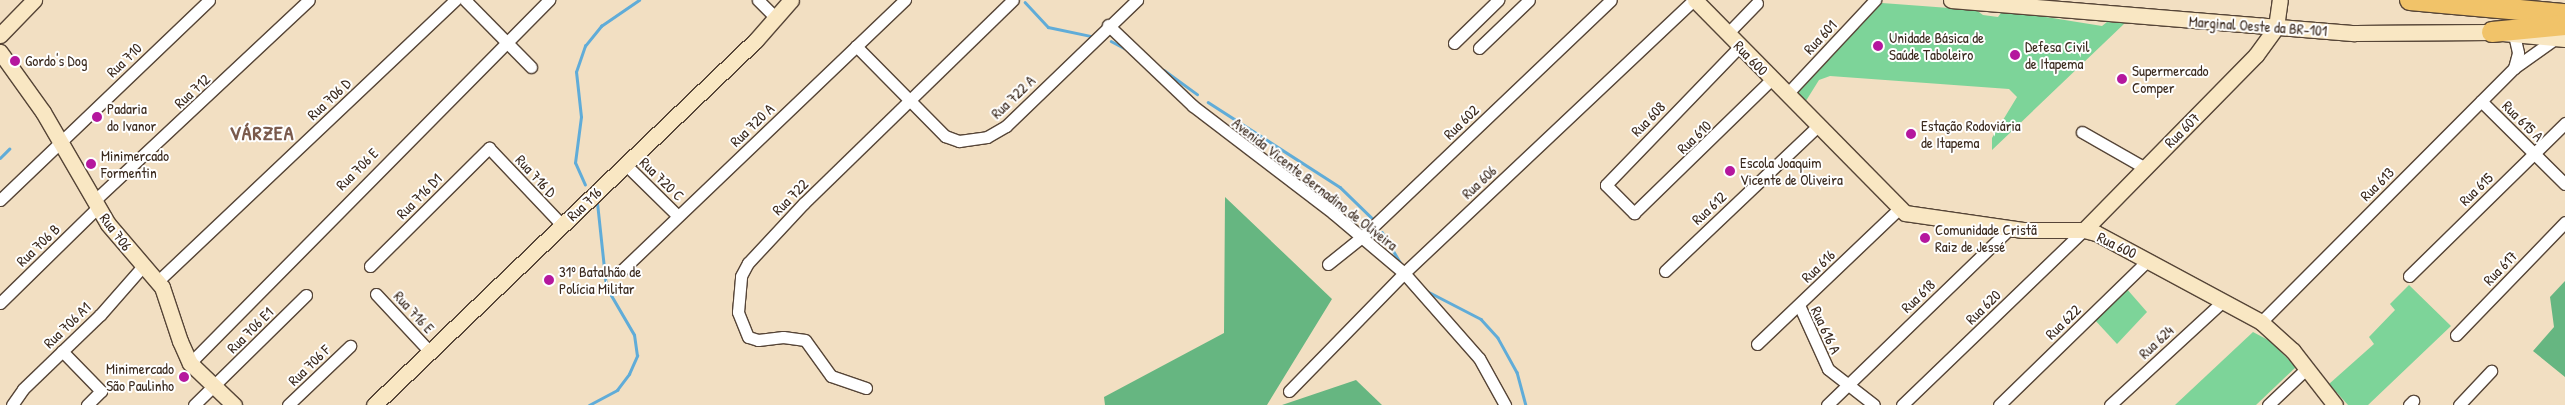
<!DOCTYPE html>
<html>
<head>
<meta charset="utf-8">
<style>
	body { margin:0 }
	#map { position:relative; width:2565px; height:405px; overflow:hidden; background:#f2dfc2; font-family:"Patrick Hand",sans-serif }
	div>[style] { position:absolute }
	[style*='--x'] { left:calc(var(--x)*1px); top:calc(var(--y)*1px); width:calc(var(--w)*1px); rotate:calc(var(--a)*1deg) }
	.green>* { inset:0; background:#7dd499 }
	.forest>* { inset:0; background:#66b681 }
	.stream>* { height:2.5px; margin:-1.25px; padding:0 1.25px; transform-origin:1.25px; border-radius:1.25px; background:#60acd8 }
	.roads { filter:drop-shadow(1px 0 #564537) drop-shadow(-1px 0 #564537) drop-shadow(0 1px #564537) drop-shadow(0 -1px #564537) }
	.street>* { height:11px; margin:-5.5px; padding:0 5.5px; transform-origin:5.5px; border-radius:5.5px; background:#fff }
	.secondary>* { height:15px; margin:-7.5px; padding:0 7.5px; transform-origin:7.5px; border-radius:7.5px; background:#f9e7c3 }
	.highway>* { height:20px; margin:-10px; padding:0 10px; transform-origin:10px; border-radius:10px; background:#f1c369 }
	.dots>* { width:14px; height:14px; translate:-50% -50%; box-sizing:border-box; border:2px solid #fff; border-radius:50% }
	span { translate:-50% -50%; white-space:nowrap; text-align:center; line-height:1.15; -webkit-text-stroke:4px #fff; paint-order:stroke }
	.street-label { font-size:15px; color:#3b2a1e }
	.poi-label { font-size:15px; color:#3b2a1e }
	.left { translate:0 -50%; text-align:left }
	.right { translate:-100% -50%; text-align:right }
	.district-label { font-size:20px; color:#7a5a4c; font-weight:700; letter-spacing:1px }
</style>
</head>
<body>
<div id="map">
	<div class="green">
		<div style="clip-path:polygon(1882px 3px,1976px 10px,1983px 15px,1998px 17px,2003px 10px,2102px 26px,2107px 22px,2125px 23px,1992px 150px,1992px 138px,2017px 97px,2009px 89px,1830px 76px,1819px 80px,1804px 104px,1795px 96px)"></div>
		<div style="clip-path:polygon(2409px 285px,2451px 326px,2368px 405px,2348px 405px,2329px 384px,2374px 344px,2369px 337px,2395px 310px,2390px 304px)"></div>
		<div style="clip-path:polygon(2126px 288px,2147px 312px,2117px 344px,2094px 319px)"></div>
		<div style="clip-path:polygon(2253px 332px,2270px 341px,2296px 367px,2256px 405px,2175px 405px)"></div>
	</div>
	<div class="forest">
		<div style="clip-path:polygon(1225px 197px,1332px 299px,1267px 405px,1105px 405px,1104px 397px,1224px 333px)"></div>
		<div style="clip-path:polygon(2565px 281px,2565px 377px,2533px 351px,2554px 327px,2550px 297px)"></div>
		<div style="clip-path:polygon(1356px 380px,1382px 405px,1282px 405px)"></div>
	</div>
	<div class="stream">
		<div style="--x:1025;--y:2;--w:34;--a:47"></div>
		<div style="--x:1048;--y:27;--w:44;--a:11.8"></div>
		<div style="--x:1111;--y:41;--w:15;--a:28"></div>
		<div style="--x:1164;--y:70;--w:41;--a:36"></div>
		<div style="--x:1208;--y:102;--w:157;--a:32.8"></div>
		<div style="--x:1340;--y:187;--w:45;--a:44.1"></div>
		<div style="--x:0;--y:158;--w:13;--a:-45"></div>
		<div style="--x:585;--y:185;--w:24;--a:-114"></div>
		<div style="--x:575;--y:163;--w:46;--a:-82.6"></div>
		<div style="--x:581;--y:117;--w:45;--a:-96.3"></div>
		<div style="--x:576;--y:72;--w:28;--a:-71"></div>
		<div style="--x:585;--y:46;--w:26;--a:-51"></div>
		<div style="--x:601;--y:26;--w:46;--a:-34.4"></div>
		<div style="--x:1382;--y:232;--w:37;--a:59"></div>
		<div style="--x:1427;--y:291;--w:61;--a:27.4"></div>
		<div style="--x:1481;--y:319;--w:25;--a:48"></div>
		<div style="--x:1498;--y:338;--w:39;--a:61"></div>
		<div style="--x:1517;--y:372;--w:34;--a:75"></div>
		<div style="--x:589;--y:405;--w:32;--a:-28"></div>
		<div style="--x:617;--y:390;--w:20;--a:-53"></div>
		<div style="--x:629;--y:374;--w:20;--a:-66"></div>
		<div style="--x:637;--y:356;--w:21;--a:-98"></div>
		<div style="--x:634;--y:335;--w:56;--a:-120.3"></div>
		<div style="--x:606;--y:287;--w:84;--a:-96.1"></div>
	</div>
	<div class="roads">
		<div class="street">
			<div style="--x:465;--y:0;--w:94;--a:45.4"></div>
			<div style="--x:758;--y:0;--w:25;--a:45"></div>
			<div style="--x:1108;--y:25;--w:117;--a:43.6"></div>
			<div style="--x:1193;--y:106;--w:176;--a:37.4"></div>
			<div style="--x:1333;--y:213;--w:93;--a:40.2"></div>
			<div style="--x:1404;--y:273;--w:113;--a:48.6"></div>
			<div style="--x:1479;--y:358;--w:54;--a:61"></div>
			<div style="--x:1727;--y:34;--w:43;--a:-45.9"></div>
			<div style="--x:2514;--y:35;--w:18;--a:77"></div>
			<div style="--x:2518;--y:53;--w:16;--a:105"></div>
			<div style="--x:1454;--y:43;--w:62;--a:-44.3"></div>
			<div style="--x:856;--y:46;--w:127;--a:45.3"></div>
			<div style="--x:945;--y:136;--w:15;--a:20"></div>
			<div style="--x:959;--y:141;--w:28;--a:-8"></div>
			<div style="--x:987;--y:137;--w:22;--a:-30"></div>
			<div style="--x:1006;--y:126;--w:182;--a:-43.9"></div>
			<div style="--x:1740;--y:46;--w:193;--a:134"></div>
			<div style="--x:1606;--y:185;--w:40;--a:45"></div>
			<div style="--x:1634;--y:213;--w:192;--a:-44.2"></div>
			<div style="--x:1479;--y:48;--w:69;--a:-43.8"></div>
			<div style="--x:1787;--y:94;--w:129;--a:-46.9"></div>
			<div style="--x:2481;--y:101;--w:118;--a:44.7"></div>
			<div style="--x:2082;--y:132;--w:73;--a:29.7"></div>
			<div style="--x:625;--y:164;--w:74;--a:44.5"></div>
			<div style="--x:0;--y:200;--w:289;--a:-43.7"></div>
			<div style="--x:94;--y:201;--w:294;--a:-43.1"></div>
			<div style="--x:1328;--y:264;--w:45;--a:-38.7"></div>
			<div style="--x:1363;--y:236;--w:342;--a:-43.6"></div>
			<div style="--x:370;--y:266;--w:168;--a:-44.8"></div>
			<div style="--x:489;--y:148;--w:106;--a:46.5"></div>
			<div style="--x:621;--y:271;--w:393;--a:-43.7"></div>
			<div style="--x:1665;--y:271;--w:211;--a:-43.5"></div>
			<div style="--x:2409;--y:276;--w:219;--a:-44.4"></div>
			<div style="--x:158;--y:281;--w:409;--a:-43.4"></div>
			<div style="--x:376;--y:294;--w:79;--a:47"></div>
			<div style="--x:0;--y:303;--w:136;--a:-44.4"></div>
			<div style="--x:1799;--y:305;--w:70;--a:65.6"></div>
			<div style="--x:1828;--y:369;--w:58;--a:38"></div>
			<div style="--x:2261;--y:322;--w:359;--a:-45.1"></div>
			<div style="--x:2514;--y:68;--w:50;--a:-35.3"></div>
			<div style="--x:2456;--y:335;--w:157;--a:-46"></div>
			<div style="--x:1757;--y:344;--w:196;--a:-43.6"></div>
			<div style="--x:62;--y:351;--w:56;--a:45.7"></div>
			<div style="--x:101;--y:391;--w:20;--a:135"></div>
			<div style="--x:190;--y:363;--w:511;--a:-45.32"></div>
			<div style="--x:866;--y:388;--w:37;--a:-161"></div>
			<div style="--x:831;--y:376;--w:44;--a:-125.8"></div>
			<div style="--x:805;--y:340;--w:22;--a:-172"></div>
			<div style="--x:783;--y:337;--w:25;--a:173"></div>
			<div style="--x:758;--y:340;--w:10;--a:-163"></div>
			<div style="--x:748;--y:337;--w:27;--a:-112"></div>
			<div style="--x:738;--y:312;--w:36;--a:-85"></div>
			<div style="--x:741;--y:276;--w:15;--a:-62"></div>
			<div style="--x:748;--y:263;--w:82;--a:-47"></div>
			<div style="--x:804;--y:203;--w:291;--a:-44.2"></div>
			<div style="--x:1289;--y:391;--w:165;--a:-45.7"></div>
			<div style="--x:1404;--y:273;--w:398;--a:-43.3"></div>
			<div style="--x:12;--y:405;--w:19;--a:-55"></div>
			<div style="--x:23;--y:389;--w:107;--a:-43.9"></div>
			<div style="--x:100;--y:315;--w:65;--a:-48.7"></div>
			<div style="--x:194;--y:405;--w:157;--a:-44.5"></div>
			<div style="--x:288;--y:405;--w:86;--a:-43.6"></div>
			<div style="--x:1827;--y:405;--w:253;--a:-44"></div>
			<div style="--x:1902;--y:405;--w:252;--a:-43.9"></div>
			<div style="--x:1999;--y:405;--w:208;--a:-44.2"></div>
			<div style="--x:2110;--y:405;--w:154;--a:-42.6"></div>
			<div style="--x:2268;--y:405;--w:52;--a:-43.5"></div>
			<div style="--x:2409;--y:405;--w:6;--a:-45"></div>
			<div style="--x:2459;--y:405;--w:47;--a:-46.7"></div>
		</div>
		<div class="secondary">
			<div style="--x:1695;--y:0;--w:299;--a:45.4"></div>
			<div style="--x:1905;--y:213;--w:119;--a:8.2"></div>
			<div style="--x:2023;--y:230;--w:61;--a:0"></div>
			<div style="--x:2084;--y:230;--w:12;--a:14"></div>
			<div style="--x:2096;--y:233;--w:187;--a:28.3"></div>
			<div style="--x:2261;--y:322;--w:43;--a:42.2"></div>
			<div style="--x:2293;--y:351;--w:68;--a:52.1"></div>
			<div style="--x:1951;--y:0;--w:405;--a:4.7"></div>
			<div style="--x:2355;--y:33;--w:137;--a:-0.4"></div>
			<div style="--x:2492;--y:32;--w:73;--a:5.5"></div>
			<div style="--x:0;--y:35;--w:49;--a:-45.8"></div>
			<div style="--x:0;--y:52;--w:74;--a:54.4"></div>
			<div style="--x:43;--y:112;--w:129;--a:59.9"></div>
			<div style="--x:108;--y:224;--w:83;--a:49.4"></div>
			<div style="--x:162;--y:287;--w:57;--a:71.6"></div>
			<div style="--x:180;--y:341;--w:24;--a:66"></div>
			<div style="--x:190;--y:363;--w:61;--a:43.7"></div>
			<div style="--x:2084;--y:230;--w:245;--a:-45.5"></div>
			<div style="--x:2256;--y:55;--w:34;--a:-54"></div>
			<div style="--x:2276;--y:27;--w:27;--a:-82"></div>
			<div style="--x:374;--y:405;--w:528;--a:-43.7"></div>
			<div style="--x:756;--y:40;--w:53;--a:-48.8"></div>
		</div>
		<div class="highway">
			<div style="--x:2410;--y:0;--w:156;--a:5.2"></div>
			<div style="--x:2492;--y:32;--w:73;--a:-5.5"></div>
		</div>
	</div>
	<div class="dots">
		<div style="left:1878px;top:46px;background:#b5179e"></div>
		<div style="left:2015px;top:55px;background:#b5179e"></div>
		<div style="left:15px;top:61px;background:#b5179e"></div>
		<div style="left:2122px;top:79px;background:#b5179e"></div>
		<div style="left:97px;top:117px;background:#b5179e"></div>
		<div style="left:1911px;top:134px;background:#b5179e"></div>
		<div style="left:91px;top:164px;background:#b5179e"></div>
		<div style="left:1730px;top:171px;background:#b5179e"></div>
		<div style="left:1925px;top:238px;background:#b5179e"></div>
		<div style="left:549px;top:280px;background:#b5179e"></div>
		<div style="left:184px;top:377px;background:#b5179e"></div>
	</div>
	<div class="street-label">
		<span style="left:2258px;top:26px;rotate:4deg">Marginal Oeste da BR-101</span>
		<span style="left:1820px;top:37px;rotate:-47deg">Rua 601</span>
		<span style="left:1751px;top:58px;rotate:46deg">Rua 600</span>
		<span style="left:124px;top:60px;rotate:-44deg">Rua 710</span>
		<span style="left:192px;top:91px;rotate:-43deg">Rua 712</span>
		<span style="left:1013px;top:97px;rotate:-44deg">Rua 722 A</span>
		<span style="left:329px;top:99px;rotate:-43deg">Rua 706 D</span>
		<span style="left:1648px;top:119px;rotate:-46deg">Rua 608</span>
		<span style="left:2523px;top:121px;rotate:45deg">Rua 615 A</span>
		<span style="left:1461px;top:122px;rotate:-44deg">Rua 602</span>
		<span style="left:752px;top:125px;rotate:-44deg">Rua 720 A</span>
		<span style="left:2182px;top:130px;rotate:-45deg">Rua 607</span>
		<span style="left:1694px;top:137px;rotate:-44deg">Rua 610</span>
		<span style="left:357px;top:169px;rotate:-45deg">Rua 706 E</span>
		<span style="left:536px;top:176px;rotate:47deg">Rua 716 D</span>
		<span style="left:662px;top:179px;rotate:44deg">Rua 720 C</span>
		<span style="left:1479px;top:182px;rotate:-43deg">Rua 606</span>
		<span style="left:1315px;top:184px;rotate:38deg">Avenida Vicente Bernadino de Oliveira</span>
		<span style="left:2377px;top:184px;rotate:-45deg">Rua 613</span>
		<span style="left:2476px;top:189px;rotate:-44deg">Rua 615</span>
		<span style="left:419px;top:196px;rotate:-45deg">Rua 716 D1</span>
		<span style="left:790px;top:197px;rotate:-45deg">Rua 722</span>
		<span style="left:584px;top:204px;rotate:-44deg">Rua 716</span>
		<span style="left:1709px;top:208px;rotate:-43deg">Rua 612</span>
		<span style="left:116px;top:232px;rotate:53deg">Rua 706</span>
		<span style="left:38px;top:245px;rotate:-44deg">Rua 706 B</span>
		<span style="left:2117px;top:245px;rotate:26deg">Rua 600</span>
		<span style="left:1818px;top:266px;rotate:-44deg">Rua 616</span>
		<span style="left:2500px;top:268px;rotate:-46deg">Rua 617</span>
		<span style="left:1918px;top:296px;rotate:-44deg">Rua 618</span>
		<span style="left:1983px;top:307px;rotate:-44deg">Rua 620</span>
		<span style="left:414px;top:312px;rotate:47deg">Rua 716 E</span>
		<span style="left:2063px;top:322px;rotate:-44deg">Rua 622</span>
		<span style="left:67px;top:325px;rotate:-44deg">Rua 706 A1</span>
		<span style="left:250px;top:330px;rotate:-45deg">Rua 706 E1</span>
		<span style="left:1826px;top:330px;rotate:65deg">Rua 616 A</span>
		<span style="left:2156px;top:342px;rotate:-43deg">Rua 624</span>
		<span style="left:309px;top:365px;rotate:-44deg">Rua 706 F</span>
	</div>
	<div class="poi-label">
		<span class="left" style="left:1889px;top:46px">Unidade Básica de<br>Saúde Taboleiro</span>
		<span class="left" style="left:2025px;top:55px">Defesa Civil<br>de Itapema</span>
		<span class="left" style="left:25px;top:61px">Gordo's Dog</span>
		<span class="left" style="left:2132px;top:79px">Supermercado<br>Comper</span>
		<span class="left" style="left:107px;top:117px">Padaria<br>do Ivanor</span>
		<span class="left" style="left:1921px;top:134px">Estação Rodoviária<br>de Itapema</span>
		<span class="left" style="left:101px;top:164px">Minimercado<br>Formentin</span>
		<span class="left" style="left:1740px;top:171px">Escola Joaquim<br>Vicente de Oliveira</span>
		<span class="left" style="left:1935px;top:238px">Comunidade Cristã<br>Raiz de Jessé</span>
		<span class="left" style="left:559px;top:280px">31º Batalhão de<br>Polícia Militar</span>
		<span class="right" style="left:174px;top:377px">Minimercado<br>São Paulinho</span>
	</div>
	<div class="district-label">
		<span style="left:262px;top:132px">VÁRZEA</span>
	</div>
</div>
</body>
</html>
